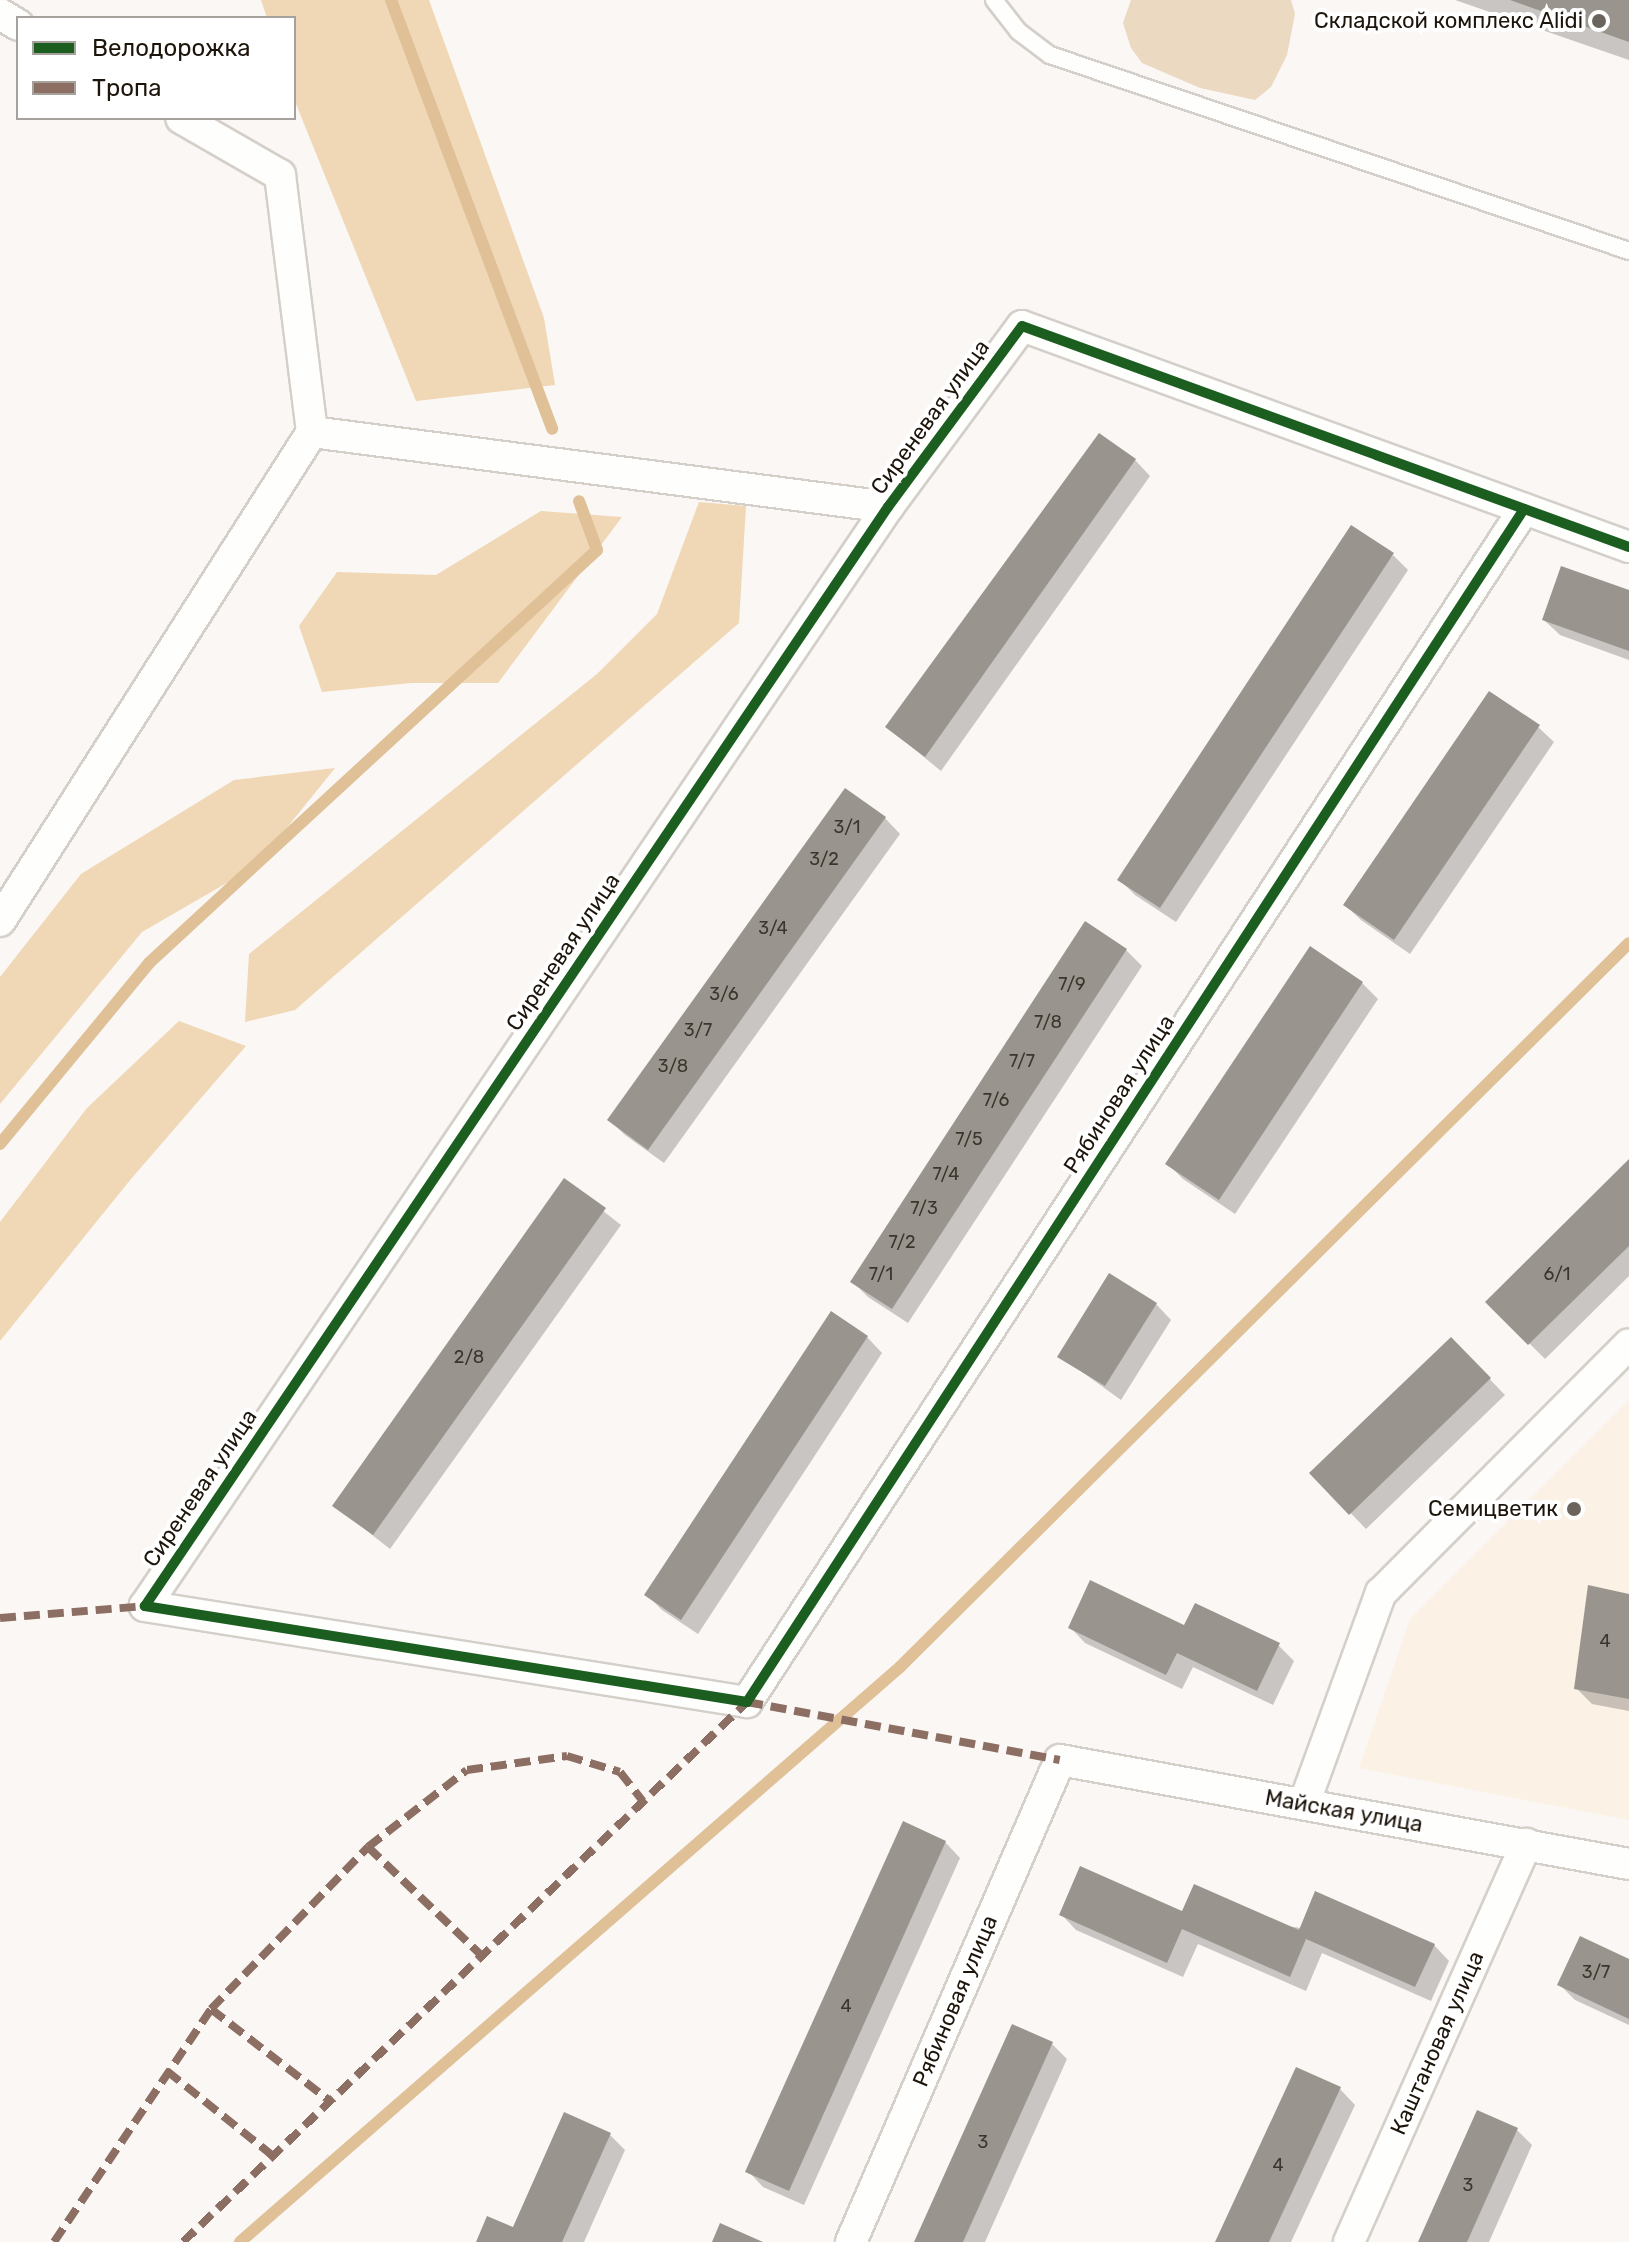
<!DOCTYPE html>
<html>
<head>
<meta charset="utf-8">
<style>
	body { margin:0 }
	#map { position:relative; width:1629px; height:2242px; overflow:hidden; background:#faf7f4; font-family:Rubik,sans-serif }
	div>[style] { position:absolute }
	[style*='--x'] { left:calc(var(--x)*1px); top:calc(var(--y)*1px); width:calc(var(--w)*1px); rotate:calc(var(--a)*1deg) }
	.built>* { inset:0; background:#fbf1e4 }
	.green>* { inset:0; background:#ebd9c1 }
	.forest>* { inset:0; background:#f0d7b5 }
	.shadow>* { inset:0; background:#0003 }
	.stream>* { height:12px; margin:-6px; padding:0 6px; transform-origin:6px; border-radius:6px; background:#dfc097 }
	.building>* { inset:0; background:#99958e }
	.roads { filter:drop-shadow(2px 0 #d4cfc9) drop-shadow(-2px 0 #d4cfc9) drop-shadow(0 2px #d4cfc9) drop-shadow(0 -2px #d4cfc9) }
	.lane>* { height:16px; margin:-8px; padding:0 8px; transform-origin:8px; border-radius:8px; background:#fefefd }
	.street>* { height:30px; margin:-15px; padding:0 15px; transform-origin:15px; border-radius:15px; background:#fefefd }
	.quiet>* { height:8px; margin-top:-4px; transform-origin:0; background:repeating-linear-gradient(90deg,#8d6e63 0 16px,transparent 0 24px) }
	.cycleway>* { height:10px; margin:-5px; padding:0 5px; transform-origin:5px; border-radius:5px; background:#1b5e20 }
	.dots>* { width:22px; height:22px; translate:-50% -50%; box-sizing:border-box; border:4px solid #fff; border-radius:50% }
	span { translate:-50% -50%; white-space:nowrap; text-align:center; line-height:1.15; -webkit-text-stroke:8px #fff; paint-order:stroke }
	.number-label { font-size:18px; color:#3c352c }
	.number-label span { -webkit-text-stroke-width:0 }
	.poi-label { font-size:22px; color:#1d150b }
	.right { translate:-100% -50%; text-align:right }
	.street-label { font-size:22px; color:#1d150b }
	.legend { position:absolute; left:16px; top:16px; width:280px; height:104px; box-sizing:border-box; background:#fff; border:2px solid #a5a19d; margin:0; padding:10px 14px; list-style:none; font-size:24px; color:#1d150b }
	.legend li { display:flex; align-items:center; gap:16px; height:40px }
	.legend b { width:40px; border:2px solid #a5a19d }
</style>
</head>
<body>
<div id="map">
	<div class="built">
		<div style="clip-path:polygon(1629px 1400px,1629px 1820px,1359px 1768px,1410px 1619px)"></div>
	</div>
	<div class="green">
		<div style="clip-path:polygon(1131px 0,1291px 0,1295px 14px,1287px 55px,1271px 87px,1255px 100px,1200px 88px,1142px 63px,1131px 48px,1123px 23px)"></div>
	</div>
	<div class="forest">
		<div style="clip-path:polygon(261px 0,429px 0,544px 318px,555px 385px,416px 401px,294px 99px,294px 18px,267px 18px)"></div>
		<div style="clip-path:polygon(699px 502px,746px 506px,739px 623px,295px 1010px,245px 1022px,249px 954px,597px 674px,657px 614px)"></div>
		<div style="clip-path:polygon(541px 511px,622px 517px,498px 683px,411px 683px,322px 692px,299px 626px,337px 572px,436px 575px)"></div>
		<div style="clip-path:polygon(335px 768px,256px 866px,142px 932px,0 1104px,0 977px,81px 874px,234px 780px)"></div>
		<div style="clip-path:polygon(179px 1021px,246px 1046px,131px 1179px,0 1341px,0 1222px,87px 1108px)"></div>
	</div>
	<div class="shadow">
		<div style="clip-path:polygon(1455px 0,1629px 0,1629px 60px)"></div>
		<div style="clip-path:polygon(1135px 460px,1150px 476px,941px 771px,887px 727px)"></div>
		<div style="clip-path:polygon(1393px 555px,1408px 570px,1176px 922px,1135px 895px,1120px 880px)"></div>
		<div style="clip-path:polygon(1629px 592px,1629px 660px,1560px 635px,1544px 620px)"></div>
		<div style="clip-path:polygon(1538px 727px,1554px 742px,1410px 954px,1361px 920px,1345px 905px)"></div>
		<div style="clip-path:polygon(885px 818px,900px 834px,664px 1163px,625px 1135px,609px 1120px)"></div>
		<div style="clip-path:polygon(1126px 950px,1142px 966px,908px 1323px,868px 1297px,852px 1281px)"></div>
		<div style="clip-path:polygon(1362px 983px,1378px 999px,1235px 1214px,1183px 1179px,1168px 1164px)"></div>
		<div style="clip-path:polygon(1629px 1162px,1629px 1276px,1545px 1359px,1488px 1302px)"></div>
		<div style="clip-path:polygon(565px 1181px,621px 1225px,390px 1549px,334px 1505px)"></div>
		<div style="clip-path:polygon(1156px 1304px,1171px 1320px,1121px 1400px,1060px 1356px)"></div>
		<div style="clip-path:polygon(867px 1337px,882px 1353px,698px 1634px,662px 1610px,647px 1595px)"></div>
		<div style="clip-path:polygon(1451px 1339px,1505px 1395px,1366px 1529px,1312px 1473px)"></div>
		<div style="clip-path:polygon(1629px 1596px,1629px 1711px,1592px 1704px,1576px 1688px)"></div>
		<div style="clip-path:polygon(1070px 1627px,1185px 1628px,1278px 1645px,1294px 1661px,1273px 1705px,1193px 1667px,1182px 1689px,1085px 1643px)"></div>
		<div style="clip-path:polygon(945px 1842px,960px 1858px,804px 2205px,763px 2187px,748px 2171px)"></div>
		<div style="clip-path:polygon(1183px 1913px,1434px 1945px,1449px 1961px,1431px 2001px,1322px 1953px,1306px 1991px,1198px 1944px,1183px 1977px,1076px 1930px,1061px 1914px)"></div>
		<div style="clip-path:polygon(1629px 1961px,1629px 2025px,1575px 2000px,1560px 1985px)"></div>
		<div style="clip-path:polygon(1052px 2044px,1067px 2059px,985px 2242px,916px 2242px)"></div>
		<div style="clip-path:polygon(1340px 2089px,1355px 2105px,1291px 2242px,1218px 2242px)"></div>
		<div style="clip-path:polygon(1517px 2130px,1532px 2145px,1489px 2242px,1421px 2242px)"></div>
		<div style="clip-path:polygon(609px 2134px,625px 2150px,584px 2242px,478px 2242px,514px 2229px)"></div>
	</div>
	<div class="stream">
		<div style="--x:391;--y:0;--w:458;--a:69.4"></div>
		<div style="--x:0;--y:1144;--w:234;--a:-50.5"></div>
		<div style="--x:149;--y:963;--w:609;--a:-42.67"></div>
		<div style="--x:597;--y:550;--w:52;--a:-110.2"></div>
		<div style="--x:240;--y:2242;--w:875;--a:-41.06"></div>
		<div style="--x:900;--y:1667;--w:1027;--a:-44.8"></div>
	</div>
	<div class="building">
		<div style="clip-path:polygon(1510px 0,1629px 0,1629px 42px)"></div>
		<div style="clip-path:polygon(1099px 433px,1136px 459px,925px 757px,885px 727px)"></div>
		<div style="clip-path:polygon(1351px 525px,1394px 553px,1160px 908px,1117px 880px)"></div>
		<div style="clip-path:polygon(1561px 566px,1629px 590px,1629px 651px,1542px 620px)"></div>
		<div style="clip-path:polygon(1489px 691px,1540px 725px,1394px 940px,1343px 905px)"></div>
		<div style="clip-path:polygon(845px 788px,886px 817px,648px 1150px,607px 1120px)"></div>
		<div style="clip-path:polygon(1085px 921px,1127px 949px,892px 1309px,850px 1282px)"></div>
		<div style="clip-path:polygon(1310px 946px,1363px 982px,1219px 1200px,1165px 1164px)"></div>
		<div style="clip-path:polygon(1629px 1159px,1629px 1246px,1528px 1345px,1485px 1302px)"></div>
		<div style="clip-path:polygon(564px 1178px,606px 1208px,373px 1535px,332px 1506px)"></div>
		<div style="clip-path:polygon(1109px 1273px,1157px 1303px,1105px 1386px,1057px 1357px)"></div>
		<div style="clip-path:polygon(831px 1311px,868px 1336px,681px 1620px,644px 1595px)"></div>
		<div style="clip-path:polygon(1451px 1337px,1491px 1378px,1349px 1515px,1309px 1473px)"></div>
		<div style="clip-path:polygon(1090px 1580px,1184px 1625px,1195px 1603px,1280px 1643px,1257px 1691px,1177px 1653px,1166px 1675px,1068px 1628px)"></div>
		<div style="clip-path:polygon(1588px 1585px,1629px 1594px,1629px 1699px,1574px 1689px)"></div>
		<div style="clip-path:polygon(903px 1821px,946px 1841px,789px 2191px,745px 2172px)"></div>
		<div style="clip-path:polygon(1080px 1866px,1182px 1911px,1194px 1884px,1299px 1930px,1315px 1891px,1435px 1944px,1415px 1987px,1306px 1939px,1290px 1977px,1182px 1929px,1167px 1963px,1059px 1915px)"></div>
		<div style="clip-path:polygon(1580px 1936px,1629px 1959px,1629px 2019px,1557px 1985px)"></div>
		<div style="clip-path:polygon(1012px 2024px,1053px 2042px,963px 2242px,914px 2242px)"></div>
		<div style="clip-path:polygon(1296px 2067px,1341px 2087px,1269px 2242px,1215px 2242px)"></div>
		<div style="clip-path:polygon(1477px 2110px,1518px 2128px,1467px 2242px,1418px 2242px)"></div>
		<div style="clip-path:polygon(564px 2112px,611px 2133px,562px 2242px,476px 2242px,487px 2216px,513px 2227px)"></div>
		<div style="clip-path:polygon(720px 2223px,763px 2242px,712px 2242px)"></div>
	</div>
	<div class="roads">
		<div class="lane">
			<div style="--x:994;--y:0;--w:39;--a:52"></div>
			<div style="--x:1018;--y:31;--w:40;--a:37"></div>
			<div style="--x:1050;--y:55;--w:611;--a:18.7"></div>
		</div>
		<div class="street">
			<div style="--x:0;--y:14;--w:21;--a:31"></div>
			<div style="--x:312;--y:432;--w:581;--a:7.42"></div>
			<div style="--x:1524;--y:509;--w:1424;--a:123.08"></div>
			<div style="--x:747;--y:1702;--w:610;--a:-170.94"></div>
			<div style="--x:145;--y:1606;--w:1327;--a:-55.94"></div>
			<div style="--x:888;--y:507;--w:225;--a:-53.5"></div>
			<div style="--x:1022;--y:326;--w:646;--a:20.01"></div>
			<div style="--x:0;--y:921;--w:580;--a:-57.46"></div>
			<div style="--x:312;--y:432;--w:259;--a:-97.1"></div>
			<div style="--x:280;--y:175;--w:114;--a:-150.1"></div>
			<div style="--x:1304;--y:1804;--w:225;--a:-70"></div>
			<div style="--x:1381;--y:1593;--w:351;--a:-45.1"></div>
			<div style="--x:851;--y:2242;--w:525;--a:-66.56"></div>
			<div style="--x:1060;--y:1760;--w:578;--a:10.36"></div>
			<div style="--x:1349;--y:2242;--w:436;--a:-66"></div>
		</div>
	</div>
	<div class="quiet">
		<div style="--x:0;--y:1618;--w:145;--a:-4.7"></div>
		<div style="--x:368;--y:1847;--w:158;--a:43.7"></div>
		<div style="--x:211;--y:2009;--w:150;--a:37.7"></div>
		<div style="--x:167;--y:2071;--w:136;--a:38.7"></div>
		<div style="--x:54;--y:2242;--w:281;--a:-56"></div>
		<div style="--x:211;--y:2009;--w:226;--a:-45.9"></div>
		<div style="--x:368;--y:1847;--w:125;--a:-37.9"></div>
		<div style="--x:467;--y:1770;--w:101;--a:-8"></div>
		<div style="--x:567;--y:1756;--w:55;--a:16.8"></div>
		<div style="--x:620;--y:1772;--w:37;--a:52"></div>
		<div style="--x:183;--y:2242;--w:781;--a:-43.75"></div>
		<div style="--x:747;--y:1702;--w:318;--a:10.5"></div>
	</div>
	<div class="cycleway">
		<div style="--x:1524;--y:509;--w:1424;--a:123.08"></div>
		<div style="--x:747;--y:1702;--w:610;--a:-170.94"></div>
		<div style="--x:145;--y:1606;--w:1327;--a:-55.94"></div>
		<div style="--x:888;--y:507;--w:225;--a:-53.5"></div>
		<div style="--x:1022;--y:326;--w:646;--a:20.01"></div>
	</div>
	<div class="dots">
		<div style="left:1599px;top:21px;background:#6a645d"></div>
		<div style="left:1574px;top:1509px;background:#6a645d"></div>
	</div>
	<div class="number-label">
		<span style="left:847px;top:827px">3/1</span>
		<span style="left:824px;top:859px">3/2</span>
		<span style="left:773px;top:928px">3/4</span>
		<span style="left:1072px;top:984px">7/9</span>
		<span style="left:724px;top:994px">3/6</span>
		<span style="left:1048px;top:1022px">7/8</span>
		<span style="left:698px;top:1030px">3/7</span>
		<span style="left:1022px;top:1061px">7/7</span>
		<span style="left:673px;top:1066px">3/8</span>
		<span style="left:996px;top:1100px">7/6</span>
		<span style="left:969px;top:1139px">7/5</span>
		<span style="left:946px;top:1174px">7/4</span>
		<span style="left:924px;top:1208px">7/3</span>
		<span style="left:902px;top:1242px">7/2</span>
		<span style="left:881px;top:1274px">7/1</span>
		<span style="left:1557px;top:1274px">6/1</span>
		<span style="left:469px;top:1357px">2/8</span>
		<span style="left:1605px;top:1641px">4</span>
		<span style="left:1596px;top:1972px">3/7</span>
		<span style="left:846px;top:2006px">4</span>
		<span style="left:983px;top:2142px">3</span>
		<span style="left:1278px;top:2165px">4</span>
		<span style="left:1468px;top:2185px">3</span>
	</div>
	<div class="poi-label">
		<span class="right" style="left:1583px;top:21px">Складской комплекс Alidi</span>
		<span class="right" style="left:1558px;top:1509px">Семицветик</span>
	</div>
	<div class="street-label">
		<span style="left:930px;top:417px;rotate:-54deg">Сиреневая улица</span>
		<span style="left:563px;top:952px;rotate:-56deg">Сиреневая улица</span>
		<span style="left:1119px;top:1094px;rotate:-57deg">Рябиновая улица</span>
		<span style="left:200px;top:1488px;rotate:-56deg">Сиреневая улица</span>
		<span style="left:1344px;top:1811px;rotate:10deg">Майская улица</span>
		<span style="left:955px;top:2001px;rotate:-67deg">Рябиновая улица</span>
		<span style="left:1437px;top:2043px;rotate:-66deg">Каштановая улица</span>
	</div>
	<ul class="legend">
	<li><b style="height:10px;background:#1b5e20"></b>Велодорожка</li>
	<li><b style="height:10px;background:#8d6e63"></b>Тропа</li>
	</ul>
</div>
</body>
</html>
